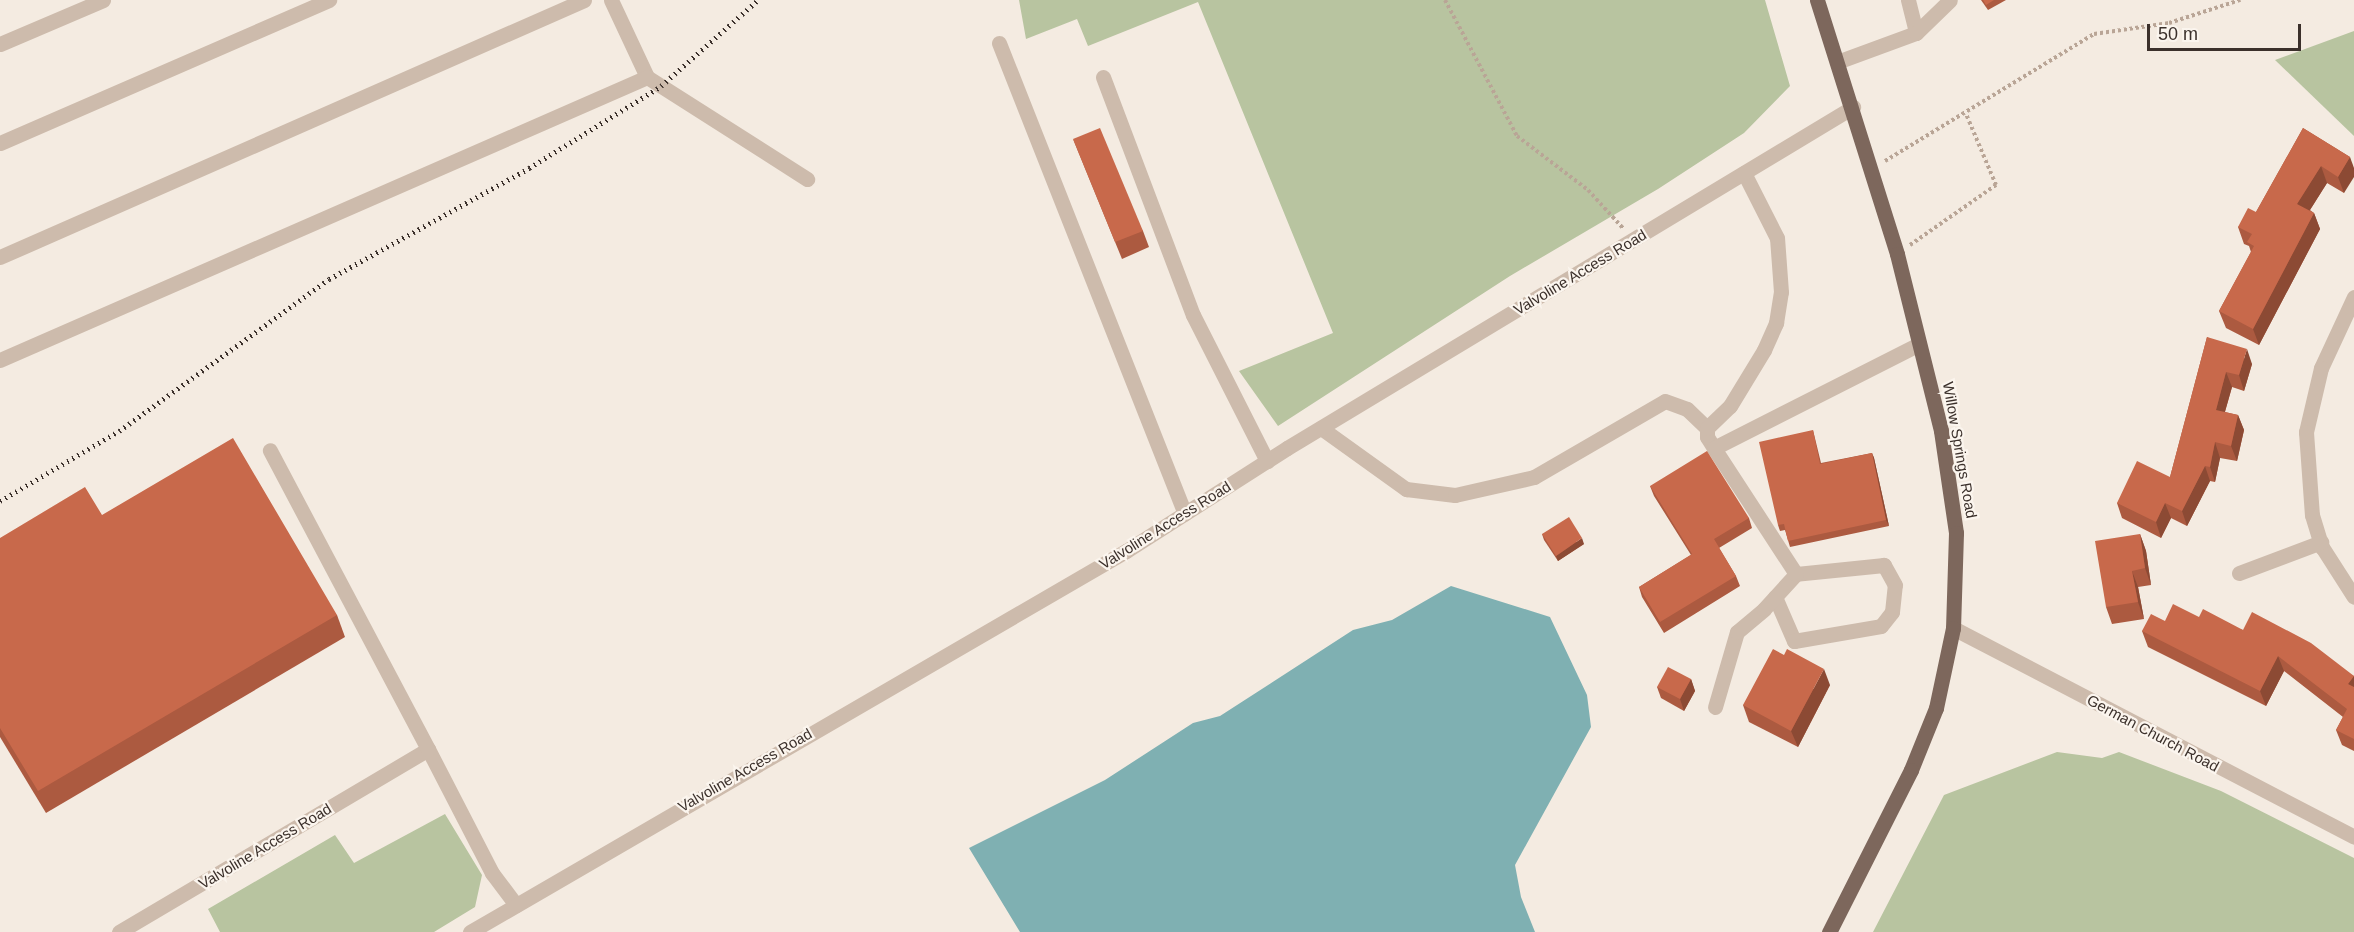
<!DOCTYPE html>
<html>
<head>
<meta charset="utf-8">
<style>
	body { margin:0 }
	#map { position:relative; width:2354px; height:932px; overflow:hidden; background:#f4ebe1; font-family:Arial,sans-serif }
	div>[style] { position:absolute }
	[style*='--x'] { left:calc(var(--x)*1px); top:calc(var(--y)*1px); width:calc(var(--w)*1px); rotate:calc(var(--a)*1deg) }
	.green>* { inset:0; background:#b8c4a0 }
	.water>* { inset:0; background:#7fb0b2 }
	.path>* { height:4px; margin-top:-2px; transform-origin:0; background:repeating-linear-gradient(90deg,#b9a596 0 3px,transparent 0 6px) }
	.minor>* { height:15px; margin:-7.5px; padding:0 7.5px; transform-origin:7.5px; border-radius:7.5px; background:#cdbbac }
	.major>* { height:15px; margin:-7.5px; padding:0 7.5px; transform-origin:7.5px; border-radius:7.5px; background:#7d675c }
	.rail>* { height:4.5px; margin-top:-2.25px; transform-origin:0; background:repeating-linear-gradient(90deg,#3b302b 0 1.5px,transparent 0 6px) }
	.wall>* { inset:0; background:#ac5a40 }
	.shaded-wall>* { inset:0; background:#8c4a34 }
	.building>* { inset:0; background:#c8694b }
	span { translate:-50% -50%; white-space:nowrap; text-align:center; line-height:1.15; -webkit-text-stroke:4.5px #fbf5ee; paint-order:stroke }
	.street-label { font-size:15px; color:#3b302b }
	.scale { position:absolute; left:2147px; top:24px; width:154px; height:27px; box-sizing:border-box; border:3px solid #3b302b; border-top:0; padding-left:8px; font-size:18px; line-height:21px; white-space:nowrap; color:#3b302b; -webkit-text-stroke:4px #fbf5ee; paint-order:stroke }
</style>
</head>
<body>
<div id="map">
	<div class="green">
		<div style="clip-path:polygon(1019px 0,1765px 0,1790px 86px,1744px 133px,1658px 189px,1510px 276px,1278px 426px,1239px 371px,1333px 333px,1198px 2px,1088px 46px,1077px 19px,1026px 39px)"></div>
		<div style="clip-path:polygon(2354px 31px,2354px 136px,2275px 60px)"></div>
		<div style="clip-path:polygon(2057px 752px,2102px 758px,2119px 752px,2221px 791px,2354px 858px,2354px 932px,1873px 932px,1944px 795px)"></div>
		<div style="clip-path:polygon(445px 814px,482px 875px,475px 907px,434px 932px,220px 932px,208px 909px,335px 835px,354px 863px)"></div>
	</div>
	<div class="water">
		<div style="clip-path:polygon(1451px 586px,1550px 617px,1587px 695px,1591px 727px,1515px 865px,1521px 897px,1535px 932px,1020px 932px,969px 848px,1105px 780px,1193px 723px,1220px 716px,1353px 630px,1392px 620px)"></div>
	</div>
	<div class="path">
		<div style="--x:1445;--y:0;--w:154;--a:62.1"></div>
		<div style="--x:1517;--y:136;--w:89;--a:37.3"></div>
		<div style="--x:1588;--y:190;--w:52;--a:47.4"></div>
		<div style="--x:1885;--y:161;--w:245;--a:-31.3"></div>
		<div style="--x:2094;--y:34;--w:76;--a:-8.3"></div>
		<div style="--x:2169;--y:23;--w:75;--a:-17.9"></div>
		<div style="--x:1910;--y:245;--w:105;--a:-34.9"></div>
		<div style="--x:1996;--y:185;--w:77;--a:-112.9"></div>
	</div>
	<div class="minor">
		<div style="--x:611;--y:0;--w:85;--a:64.9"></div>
		<div style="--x:647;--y:77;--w:190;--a:32.5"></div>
		<div style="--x:1908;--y:0;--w:34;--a:76"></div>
		<div style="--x:999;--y:43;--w:506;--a:68.45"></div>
		<div style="--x:0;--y:44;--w:112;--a:-23.1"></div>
		<div style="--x:1837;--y:62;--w:84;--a:-20.2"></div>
		<div style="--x:1916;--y:33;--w:47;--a:-44.1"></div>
		<div style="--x:1103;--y:77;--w:254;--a:69.3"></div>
		<div style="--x:1193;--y:315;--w:164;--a:63.1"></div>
		<div style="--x:0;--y:143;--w:359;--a:-23.5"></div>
		<div style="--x:0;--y:257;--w:638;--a:-23.75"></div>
		<div style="--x:2354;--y:297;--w:78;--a:114.9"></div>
		<div style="--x:2321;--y:368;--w:66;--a:103.2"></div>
		<div style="--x:2306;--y:432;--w:83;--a:85.9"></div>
		<div style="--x:2312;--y:515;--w:34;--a:73"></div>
		<div style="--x:2322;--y:547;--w:59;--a:57.4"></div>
		<div style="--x:0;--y:360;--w:706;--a:-23.62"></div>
		<div style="--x:1321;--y:428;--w:105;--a:35.7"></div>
		<div style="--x:1406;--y:489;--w:49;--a:7"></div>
		<div style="--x:1455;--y:495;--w:81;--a:-12.8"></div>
		<div style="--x:1534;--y:477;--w:151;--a:-30.1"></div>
		<div style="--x:1665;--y:401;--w:23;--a:20"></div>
		<div style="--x:1687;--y:409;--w:28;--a:44"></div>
		<div style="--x:1714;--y:448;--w:13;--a:-122"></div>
		<div style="--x:1707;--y:437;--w:9;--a:-90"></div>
		<div style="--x:1707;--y:428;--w:32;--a:-44"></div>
		<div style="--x:1730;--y:406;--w:66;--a:-58.7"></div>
		<div style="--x:1764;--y:350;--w:30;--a:-66"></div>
		<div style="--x:1776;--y:323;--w:31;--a:-81"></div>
		<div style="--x:1781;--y:292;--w:54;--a:-94.2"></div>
		<div style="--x:1777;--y:238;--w:73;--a:-116.9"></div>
		<div style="--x:2239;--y:573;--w:88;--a:-20.7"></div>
		<div style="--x:1775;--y:597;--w:48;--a:66.6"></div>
		<div style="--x:1794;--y:641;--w:88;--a:-9.8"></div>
		<div style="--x:1881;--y:626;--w:18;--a:-52"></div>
		<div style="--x:1892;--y:612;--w:27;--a:-84"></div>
		<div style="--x:1895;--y:585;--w:23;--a:-119"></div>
		<div style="--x:1884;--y:565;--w:88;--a:174.2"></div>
		<div style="--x:1953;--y:628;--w:452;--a:27.5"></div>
		<div style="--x:1715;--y:707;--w:78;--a:-73.7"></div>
		<div style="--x:1737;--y:632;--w:35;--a:-40"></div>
		<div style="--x:1764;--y:609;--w:47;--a:-47.6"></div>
		<div style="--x:1796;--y:574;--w:150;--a:-123.1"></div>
		<div style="--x:1714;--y:448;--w:230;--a:-26.9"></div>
		<div style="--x:428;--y:749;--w:140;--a:62.7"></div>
		<div style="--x:492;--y:873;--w:40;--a:53"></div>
		<div style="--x:119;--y:932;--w:359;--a:-30.6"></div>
		<div style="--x:428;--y:749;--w:338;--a:-117.9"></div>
		<div style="--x:470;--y:932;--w:759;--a:-30.15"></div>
		<div style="--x:1126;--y:551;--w:191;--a:-32.6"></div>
		<div style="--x:1287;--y:448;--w:661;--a:-31.07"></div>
	</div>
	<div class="major">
		<div style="--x:1817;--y:0;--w:266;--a:72.5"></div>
		<div style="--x:1897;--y:254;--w:182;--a:76"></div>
		<div style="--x:1941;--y:431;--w:103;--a:81.6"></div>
		<div style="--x:1956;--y:533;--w:95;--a:91.8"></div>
		<div style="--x:1953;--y:628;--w:82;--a:102"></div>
		<div style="--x:1936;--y:708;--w:67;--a:112"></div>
		<div style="--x:1911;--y:770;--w:182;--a:116.8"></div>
	</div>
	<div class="rail">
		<div style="--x:0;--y:501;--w:138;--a:-30.5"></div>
		<div style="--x:119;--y:431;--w:259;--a:-35.9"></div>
		<div style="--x:329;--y:279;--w:229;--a:-29"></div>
		<div style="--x:529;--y:168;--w:155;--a:-31.8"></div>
		<div style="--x:661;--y:86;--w:130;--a:-41.6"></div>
	</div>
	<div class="wall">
		<div style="clip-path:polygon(1981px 0,2006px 0,1988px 10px)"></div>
		<div style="clip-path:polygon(2303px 128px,2350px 157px,2344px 193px,2327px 183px,2310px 210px,2314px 213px,2320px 229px,2259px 345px,2226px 328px,2219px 311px,2251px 252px,2249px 246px,2244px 244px,2238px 227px,2256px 212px)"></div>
		<div style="clip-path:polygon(1073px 139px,1143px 231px,1149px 247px,1122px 259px)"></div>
		<div style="clip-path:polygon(2207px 337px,2252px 364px,2244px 391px,2232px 387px,2225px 412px,2238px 415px,2244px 430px,2237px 461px,2220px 458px,2215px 482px,2210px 481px,2187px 526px,2171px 518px,2161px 538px,2122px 518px,2117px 503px,2170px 477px)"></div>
		<div style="clip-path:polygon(1813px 430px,1821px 463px,1872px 453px,1874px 458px,1889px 526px,1790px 547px,1785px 530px,1780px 531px,1778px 525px)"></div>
		<div style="clip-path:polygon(1650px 486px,1749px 518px,1752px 528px,1719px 548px,1736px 576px,1740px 586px,1664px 633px,1642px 597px,1639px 587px,1691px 555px,1654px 496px)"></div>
		<div style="clip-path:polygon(1542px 534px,1584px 544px,1558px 561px,1544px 540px)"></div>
		<div style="clip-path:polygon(2140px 534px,2146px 551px,2151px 585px,2138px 587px,2144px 619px,2112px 624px,2106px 607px)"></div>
		<div style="clip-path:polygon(0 538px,337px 615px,345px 637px,46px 813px,0 737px)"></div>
		<div style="clip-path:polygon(2199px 617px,2243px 630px,2354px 676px,2354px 751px,2342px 745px,2336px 730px,2343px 717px,2284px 671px,2266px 706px,2148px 647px,2142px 631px,2165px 621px)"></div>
		<div style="clip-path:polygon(1691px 679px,1695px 691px,1684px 711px,1661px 698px,1657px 687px)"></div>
		<div style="clip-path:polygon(1830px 685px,1798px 747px,1749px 722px,1743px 705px)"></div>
	</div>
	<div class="shaded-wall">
		<div style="clip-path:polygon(2350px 157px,2354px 168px,2354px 177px,2344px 193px,2338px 177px)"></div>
		<div style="clip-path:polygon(2321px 166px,2327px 183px,2303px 221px,2297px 204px)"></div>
		<div style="clip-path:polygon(2314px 213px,2320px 229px,2259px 345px,2253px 329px)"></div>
		<div style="clip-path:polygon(2247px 349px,2252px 364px,2244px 391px,2239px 375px)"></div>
		<div style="clip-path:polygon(2226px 372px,2232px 387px,2221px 425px,2216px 410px)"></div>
		<div style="clip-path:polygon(2238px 415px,2244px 430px,2237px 461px,2231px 446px)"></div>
		<div style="clip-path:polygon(2215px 442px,2220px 458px,2215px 482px,2210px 467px)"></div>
		<div style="clip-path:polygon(1872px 453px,1874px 458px,1889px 526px,1886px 520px)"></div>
		<div style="clip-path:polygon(2205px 466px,2210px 481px,2187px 526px,2182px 511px)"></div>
		<div style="clip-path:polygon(2165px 503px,2171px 518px,2161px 538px,2156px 522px)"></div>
		<div style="clip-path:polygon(2140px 534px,2146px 551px,2151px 585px,2145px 568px)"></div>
		<div style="clip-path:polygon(1582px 538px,1584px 544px,1558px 561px,1556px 556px)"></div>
		<div style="clip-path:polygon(2132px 571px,2138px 587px,2144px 619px,2138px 602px)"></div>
		<div style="clip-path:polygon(2278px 656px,2284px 671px,2266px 706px,2260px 691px)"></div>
		<div style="clip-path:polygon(1824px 669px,1830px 685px,1798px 747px,1791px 731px)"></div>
		<div style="clip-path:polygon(2354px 676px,2354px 698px,2348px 684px)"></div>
		<div style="clip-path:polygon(1691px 679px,1695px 691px,1684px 711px,1680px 699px)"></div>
	</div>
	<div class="building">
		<div style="clip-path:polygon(1983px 0,1994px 0,1986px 5px)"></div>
		<div style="clip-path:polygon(1100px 128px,1143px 231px,1115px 242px,1073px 139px)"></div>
		<div style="clip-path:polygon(2303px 128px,2350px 157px,2338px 177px,2321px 166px,2297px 204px,2314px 213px,2253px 329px,2219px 311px,2254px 246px,2247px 242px,2252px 234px,2238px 227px,2248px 208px,2256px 212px)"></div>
		<div style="clip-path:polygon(2207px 337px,2247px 349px,2239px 375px,2226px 372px,2216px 410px,2238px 415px,2231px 446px,2215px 442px,2210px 467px,2205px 466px,2182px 511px,2165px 503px,2156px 522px,2117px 503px,2137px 461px,2170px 477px)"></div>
		<div style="clip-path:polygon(1813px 430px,1820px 464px,1872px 453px,1886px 520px,1788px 541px,1784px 524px,1778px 525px,1759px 442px)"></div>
		<div style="clip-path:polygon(233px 438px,337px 615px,38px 791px,0 728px,0 538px,85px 487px,102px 515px)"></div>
		<div style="clip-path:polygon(1707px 451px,1749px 518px,1714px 539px,1736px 576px,1660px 622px,1639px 587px,1692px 554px,1650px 486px)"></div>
		<div style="clip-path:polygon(1569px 517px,1582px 538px,1556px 556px,1542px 534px)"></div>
		<div style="clip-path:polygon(2140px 534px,2145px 568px,2132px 571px,2138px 602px,2106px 607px,2095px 541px)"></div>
		<div style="clip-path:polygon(2173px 604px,2199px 617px,2203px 609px,2243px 630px,2252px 612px,2311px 643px,2354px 676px,2348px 684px,2354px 687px,2354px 739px,2336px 730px,2347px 709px,2278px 656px,2260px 691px,2142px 631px,2151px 614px,2165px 621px)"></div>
		<div style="clip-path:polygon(1773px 649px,1784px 655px,1787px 649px,1824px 669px,1791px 731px,1743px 705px)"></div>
		<div style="clip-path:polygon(1668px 667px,1691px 679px,1680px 699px,1657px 687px)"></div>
	</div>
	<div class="street-label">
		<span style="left:1580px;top:272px;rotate:-31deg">Valvoline Access Road</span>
		<span style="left:1960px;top:450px;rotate:80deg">Willow Springs Road</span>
		<span style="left:1165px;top:525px;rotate:-32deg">Valvoline Access Road</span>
		<span style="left:2153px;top:733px;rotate:28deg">German Church Road</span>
		<span style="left:745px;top:770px;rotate:-30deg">Valvoline Access Road</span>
		<span style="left:265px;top:846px;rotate:-31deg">Valvoline Access Road</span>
	</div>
	<div class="scale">50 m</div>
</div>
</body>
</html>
